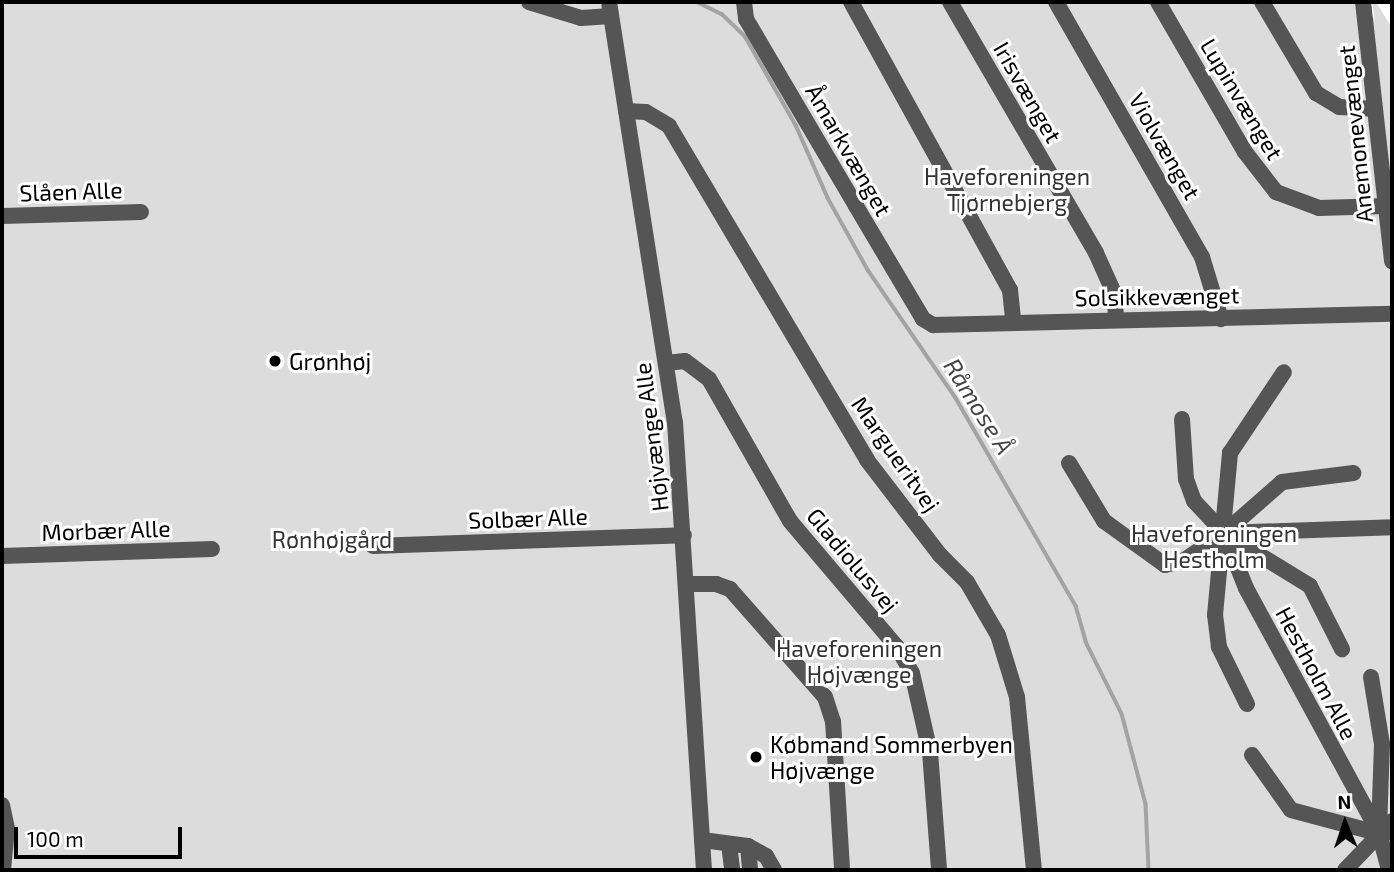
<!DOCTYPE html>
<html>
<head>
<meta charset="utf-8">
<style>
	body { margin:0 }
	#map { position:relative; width:1394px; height:872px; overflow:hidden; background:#fff; font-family:"Exo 2",sans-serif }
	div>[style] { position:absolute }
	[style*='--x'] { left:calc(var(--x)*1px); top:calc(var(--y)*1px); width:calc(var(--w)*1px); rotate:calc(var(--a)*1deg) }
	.green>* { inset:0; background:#dcdcdc }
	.stream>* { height:3.5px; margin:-1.75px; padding:0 1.75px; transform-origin:1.75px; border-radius:1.75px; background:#a3a3a3 }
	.minor>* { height:16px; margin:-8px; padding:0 8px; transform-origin:8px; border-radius:8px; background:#555 }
	.dots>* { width:19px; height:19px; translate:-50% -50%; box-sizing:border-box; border:4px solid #fff; border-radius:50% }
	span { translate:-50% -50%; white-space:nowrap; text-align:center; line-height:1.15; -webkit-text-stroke:6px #fff; paint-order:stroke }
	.street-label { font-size:23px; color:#000 }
	.park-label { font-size:23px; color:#333 }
	.poi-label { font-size:23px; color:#000 }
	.left { translate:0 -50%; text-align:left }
	.water-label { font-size:24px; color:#444; font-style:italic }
	.frame { position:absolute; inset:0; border:4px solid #000; pointer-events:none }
	.north { position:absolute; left:1310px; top:788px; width:70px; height:70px; -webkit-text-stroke:5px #fff; paint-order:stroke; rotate:358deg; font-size:19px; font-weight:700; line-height:28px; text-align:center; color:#000 }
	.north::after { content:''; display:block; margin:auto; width:24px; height:32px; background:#000; clip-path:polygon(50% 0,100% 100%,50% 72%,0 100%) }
	.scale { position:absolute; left:14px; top:827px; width:168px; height:32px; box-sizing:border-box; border:4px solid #000; border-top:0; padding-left:9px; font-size:21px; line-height:24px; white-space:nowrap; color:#000; -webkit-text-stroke:5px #fff; paint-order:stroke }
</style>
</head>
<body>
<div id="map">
	<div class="green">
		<div style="clip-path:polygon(2px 2px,1366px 2px,1375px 21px,1372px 2px,1376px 2px,1392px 28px,1392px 870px,2px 870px)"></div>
	</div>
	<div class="stream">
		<div style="--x:697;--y:2;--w:28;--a:26"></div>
		<div style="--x:722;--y:14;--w:32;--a:44"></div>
		<div style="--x:745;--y:36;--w:103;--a:60.2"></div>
		<div style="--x:796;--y:125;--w:80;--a:66.3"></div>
		<div style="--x:828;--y:198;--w:82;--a:60.9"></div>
		<div style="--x:868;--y:270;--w:155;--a:55.5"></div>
		<div style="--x:956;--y:398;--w:240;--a:60"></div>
		<div style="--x:1076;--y:606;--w:37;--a:74"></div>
		<div style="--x:1086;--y:642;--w:80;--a:63.4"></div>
		<div style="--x:1122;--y:714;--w:93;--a:75.1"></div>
		<div style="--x:1146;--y:804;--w:66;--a:87.4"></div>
	</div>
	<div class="minor">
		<div style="--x:529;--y:2;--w:54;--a:17.1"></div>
		<div style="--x:581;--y:18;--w:30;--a:-4"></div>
		<div style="--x:609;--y:2;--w:425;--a:81.1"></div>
		<div style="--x:675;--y:422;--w:449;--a:86.3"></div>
		<div style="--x:744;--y:2;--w:17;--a:83"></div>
		<div style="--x:746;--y:19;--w:217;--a:59.5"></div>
		<div style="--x:856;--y:206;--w:131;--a:59.3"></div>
		<div style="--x:923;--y:319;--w:12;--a:31"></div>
		<div style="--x:933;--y:325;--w:459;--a:-1.4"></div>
		<div style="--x:851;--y:2;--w:329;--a:61.1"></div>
		<div style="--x:1010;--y:290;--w:30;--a:84"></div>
		<div style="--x:950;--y:2;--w:290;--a:59.8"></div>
		<div style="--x:1096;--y:253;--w:44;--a:65.8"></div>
		<div style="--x:1114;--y:293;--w:25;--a:85"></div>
		<div style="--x:1056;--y:2;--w:294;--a:60.2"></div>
		<div style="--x:1202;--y:257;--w:65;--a:73"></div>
		<div style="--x:1158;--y:2;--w:173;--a:59.9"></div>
		<div style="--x:1245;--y:152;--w:51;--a:52.2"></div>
		<div style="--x:1276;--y:192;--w:46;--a:20.4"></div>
		<div style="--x:1319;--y:208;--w:67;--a:-1.7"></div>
		<div style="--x:1262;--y:2;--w:106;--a:59.3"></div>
		<div style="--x:1316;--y:93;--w:27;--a:31"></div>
		<div style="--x:1339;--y:107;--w:36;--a:3"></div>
		<div style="--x:1363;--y:2;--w:261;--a:83.6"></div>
		<div style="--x:626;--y:111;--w:20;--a:3"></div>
		<div style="--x:646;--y:112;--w:27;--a:31"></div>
		<div style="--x:669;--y:126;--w:388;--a:59.3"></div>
		<div style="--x:867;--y:460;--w:120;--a:52.5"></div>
		<div style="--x:940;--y:555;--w:38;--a:45"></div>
		<div style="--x:967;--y:582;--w:61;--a:59.7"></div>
		<div style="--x:998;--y:635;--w:65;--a:73"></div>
		<div style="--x:1017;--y:697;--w:174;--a:84.4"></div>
		<div style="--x:2;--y:216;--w:139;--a:-1.6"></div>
		<div style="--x:666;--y:363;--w:19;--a:-6"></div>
		<div style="--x:685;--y:361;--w:30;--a:37"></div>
		<div style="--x:709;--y:379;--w:163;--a:60.3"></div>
		<div style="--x:790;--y:521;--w:165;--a:49.7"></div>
		<div style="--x:897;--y:647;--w:30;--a:60"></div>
		<div style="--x:912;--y:673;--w:81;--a:77.2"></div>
		<div style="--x:930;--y:752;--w:118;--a:85.6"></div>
		<div style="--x:1182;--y:419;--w:60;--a:86.2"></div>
		<div style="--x:1186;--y:479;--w:23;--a:70"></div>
		<div style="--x:1194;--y:501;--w:44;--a:46.8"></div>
		<div style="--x:1224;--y:533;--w:101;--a:31.6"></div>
		<div style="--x:1310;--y:586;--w:71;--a:63.1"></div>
		<div style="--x:1069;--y:463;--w:68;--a:58.9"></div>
		<div style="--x:1104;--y:521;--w:75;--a:35.8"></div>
		<div style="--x:1165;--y:565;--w:18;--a:-13"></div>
		<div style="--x:1183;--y:561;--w:50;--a:-34.3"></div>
		<div style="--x:1224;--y:533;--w:77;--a:-41.3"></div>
		<div style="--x:1282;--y:482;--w:72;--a:-7.2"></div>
		<div style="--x:373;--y:546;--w:311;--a:-2"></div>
		<div style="--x:2;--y:556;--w:210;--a:-1.9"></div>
		<div style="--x:687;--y:584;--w:29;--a:0"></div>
		<div style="--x:716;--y:584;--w:15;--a:20"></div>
		<div style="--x:730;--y:589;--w:144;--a:48.7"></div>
		<div style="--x:825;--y:697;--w:25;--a:72"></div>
		<div style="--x:833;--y:721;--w:149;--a:86.5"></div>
		<div style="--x:1371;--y:677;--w:68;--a:80.7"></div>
		<div style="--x:1382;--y:744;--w:86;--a:92"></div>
		<div style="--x:1247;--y:704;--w:64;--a:-116.2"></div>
		<div style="--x:1219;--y:647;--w:32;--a:-97"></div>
		<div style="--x:1215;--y:615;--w:163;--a:-84.7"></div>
		<div style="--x:1230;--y:453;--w:97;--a:-56.3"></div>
		<div style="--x:1252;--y:755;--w:67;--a:54.7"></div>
		<div style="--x:1291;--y:810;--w:96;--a:15"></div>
		<div style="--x:2;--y:805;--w:25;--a:78"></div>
		<div style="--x:7;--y:829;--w:41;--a:95.6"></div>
		<div style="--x:702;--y:840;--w:46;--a:7.4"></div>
		<div style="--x:748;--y:846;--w:24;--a:85"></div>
		<div style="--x:729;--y:844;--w:26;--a:83"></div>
		<div style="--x:748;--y:846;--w:21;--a:29"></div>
		<div style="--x:766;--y:856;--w:16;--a:60"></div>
		<div style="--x:1345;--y:870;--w:68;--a:-46.2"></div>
		<div style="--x:1389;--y:870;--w:38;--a:-105"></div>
		<div style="--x:1379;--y:833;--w:279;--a:-118.5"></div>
		<div style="--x:1246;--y:588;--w:59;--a:-111.8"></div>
		<div style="--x:1224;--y:533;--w:168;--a:-2"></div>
	</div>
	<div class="dots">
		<div style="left:275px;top:361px;background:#000"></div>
		<div style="left:756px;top:757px;background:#000"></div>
	</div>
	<div class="street-label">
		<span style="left:1028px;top:92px;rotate:60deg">Irisvænget</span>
		<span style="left:1242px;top:99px;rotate:59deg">Lupinvænget</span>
		<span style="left:1355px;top:134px;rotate:-96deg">Anemonevænget</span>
		<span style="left:1165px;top:146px;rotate:60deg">Violvænget</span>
		<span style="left:849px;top:150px;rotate:60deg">Åmarkvænget</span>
		<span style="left:71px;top:191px;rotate:-2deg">Slåen Alle</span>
		<span style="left:1157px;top:296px;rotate:-1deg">Solsikkevænget</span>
		<span style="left:651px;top:437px;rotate:-97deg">Højvænge Alle</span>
		<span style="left:896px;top:454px;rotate:55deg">Margueritvej</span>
		<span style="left:528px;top:518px;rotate:-2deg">Solbær Alle</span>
		<span style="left:106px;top:530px;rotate:-2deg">Morbær Alle</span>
		<span style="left:853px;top:560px;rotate:50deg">Gladiolusvej</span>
		<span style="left:1317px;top:673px;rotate:62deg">Hestholm Alle</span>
	</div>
	<div class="park-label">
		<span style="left:1007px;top:189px">Haveforeningen<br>Tjørnebjerg</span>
		<span style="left:1214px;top:546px">Haveforeningen<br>Hestholm</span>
		<span style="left:332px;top:539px">Rønhøjgård</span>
		<span style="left:859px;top:661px">Haveforeningen<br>Højvænge</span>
	</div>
	<div class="poi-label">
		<span class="left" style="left:289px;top:361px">Grønhøj</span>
		<span class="left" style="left:770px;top:757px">Købmand Sommerbyen<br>Højvænge</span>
	</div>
	<div class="water-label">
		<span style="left:979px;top:406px;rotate:58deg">Råmose Å</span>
	</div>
	<div class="frame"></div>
	<div class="north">N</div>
	<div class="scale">100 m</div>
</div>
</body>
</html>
